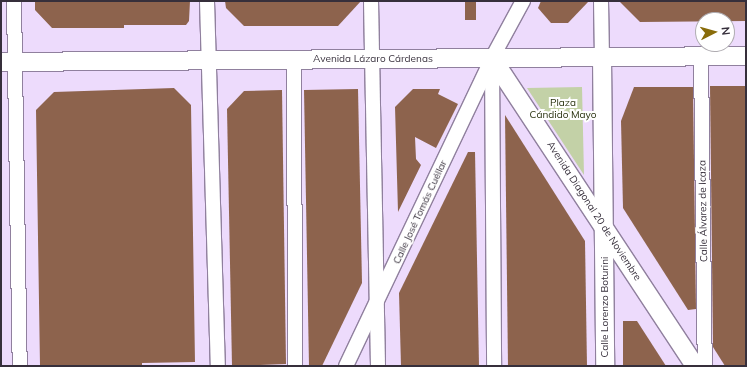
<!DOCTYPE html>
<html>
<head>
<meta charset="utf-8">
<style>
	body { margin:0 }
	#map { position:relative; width:747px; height:367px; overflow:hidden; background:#eddbfc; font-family:Mulish,sans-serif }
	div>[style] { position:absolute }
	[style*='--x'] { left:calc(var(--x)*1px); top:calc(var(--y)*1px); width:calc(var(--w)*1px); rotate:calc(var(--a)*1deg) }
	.green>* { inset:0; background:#c3d1a7 }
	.building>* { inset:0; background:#8d634d }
	.roads { filter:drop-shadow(1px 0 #90809e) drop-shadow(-1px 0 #90809e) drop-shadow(0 1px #90809e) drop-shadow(0 -1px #90809e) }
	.minor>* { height:14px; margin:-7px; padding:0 7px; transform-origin:7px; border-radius:7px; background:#fff }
	.major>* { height:18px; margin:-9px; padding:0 9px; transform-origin:9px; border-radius:9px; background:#fff }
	span { translate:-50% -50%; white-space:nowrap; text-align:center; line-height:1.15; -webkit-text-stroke:4px #fff; paint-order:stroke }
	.street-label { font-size:10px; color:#362f3b }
	.park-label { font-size:10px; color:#262f0c }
	.frame { position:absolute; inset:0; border:2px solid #362f3b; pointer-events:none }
	.north { position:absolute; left:695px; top:12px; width:40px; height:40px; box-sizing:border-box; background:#fff; border:1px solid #afacb1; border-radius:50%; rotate:84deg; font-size:11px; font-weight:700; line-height:16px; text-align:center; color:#362f3b }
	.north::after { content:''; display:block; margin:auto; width:14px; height:18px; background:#896c0a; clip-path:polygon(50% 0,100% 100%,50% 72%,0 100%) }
</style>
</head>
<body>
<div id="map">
	<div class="green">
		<div style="clip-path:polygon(582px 87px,584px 175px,527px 88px)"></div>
	</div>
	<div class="building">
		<div style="clip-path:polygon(35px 1px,190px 1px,189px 21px,186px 25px,124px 25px,124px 28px,52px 28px,35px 10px)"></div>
		<div style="clip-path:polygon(225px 1px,361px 1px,338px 26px,244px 26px,226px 8px)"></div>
		<div style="clip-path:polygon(465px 1px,476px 1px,476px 20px,465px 20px)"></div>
		<div style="clip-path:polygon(541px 1px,589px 1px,568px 23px,551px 23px,538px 8px)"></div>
		<div style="clip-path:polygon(619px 1px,746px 1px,746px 21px,640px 22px)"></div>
		<div style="clip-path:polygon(710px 86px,746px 86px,746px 366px,725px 366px,713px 347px)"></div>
		<div style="clip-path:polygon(634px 87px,693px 87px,696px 309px,688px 310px,623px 208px,621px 121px)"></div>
		<div style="clip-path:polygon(174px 88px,191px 105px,195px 362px,142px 363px,142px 366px,40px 366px,36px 110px,54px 92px)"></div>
		<div style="clip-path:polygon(358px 89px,362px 283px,322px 366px,309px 366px,304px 90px)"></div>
		<div style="clip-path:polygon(413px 89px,440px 89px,438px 94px,458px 104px,436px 148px,415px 137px,416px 159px,421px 165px,398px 212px,395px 107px)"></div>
		<div style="clip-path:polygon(282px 90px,286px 364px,232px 366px,227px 109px,244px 91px)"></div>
		<div style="clip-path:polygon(505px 115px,585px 241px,587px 366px,508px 366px)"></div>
		<div style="clip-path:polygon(468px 152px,475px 152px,479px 366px,401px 366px,399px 293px)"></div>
		<div style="clip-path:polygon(623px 321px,637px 321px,666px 366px,623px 366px)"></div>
	</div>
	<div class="roads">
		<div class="minor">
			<div style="--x:14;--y:1;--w:365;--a:89.1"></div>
			<div style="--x:207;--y:1;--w:365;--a:88.3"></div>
			<div style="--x:371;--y:1;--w:365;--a:88.9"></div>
			<div style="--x:601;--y:1;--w:56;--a:89"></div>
			<div style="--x:701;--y:56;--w:310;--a:89.3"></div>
			<div style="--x:294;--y:59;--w:307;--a:89.8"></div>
			<div style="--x:492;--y:62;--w:304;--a:89.6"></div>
			<div style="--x:346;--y:366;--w:341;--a:-64.6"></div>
			<div style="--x:492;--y:58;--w:65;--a:-61.5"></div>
		</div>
		<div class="major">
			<div style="--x:602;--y:57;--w:309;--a:89.4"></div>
			<div style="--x:492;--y:58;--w:369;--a:56.6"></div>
			<div style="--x:1;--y:62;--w:745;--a:-0.46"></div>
		</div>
	</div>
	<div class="street-label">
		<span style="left:373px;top:59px">Avenida Lázaro Cárdenas</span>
		<span style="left:594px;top:211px;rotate:57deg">Avenida Diagonal 20 de Noviembre</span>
		<span style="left:703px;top:211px;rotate:-91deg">Calle Álvarez de Icaza</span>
		<span style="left:420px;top:212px;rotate:-65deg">Calle José Tomás Cuéllar</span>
		<span style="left:605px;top:307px;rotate:-90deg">Calle Lorenzo Boturini</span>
	</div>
	<div class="park-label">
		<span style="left:563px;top:108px">Plaza<br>Cándido Mayo</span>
	</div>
	<div class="frame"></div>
	<div class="north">N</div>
</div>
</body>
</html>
